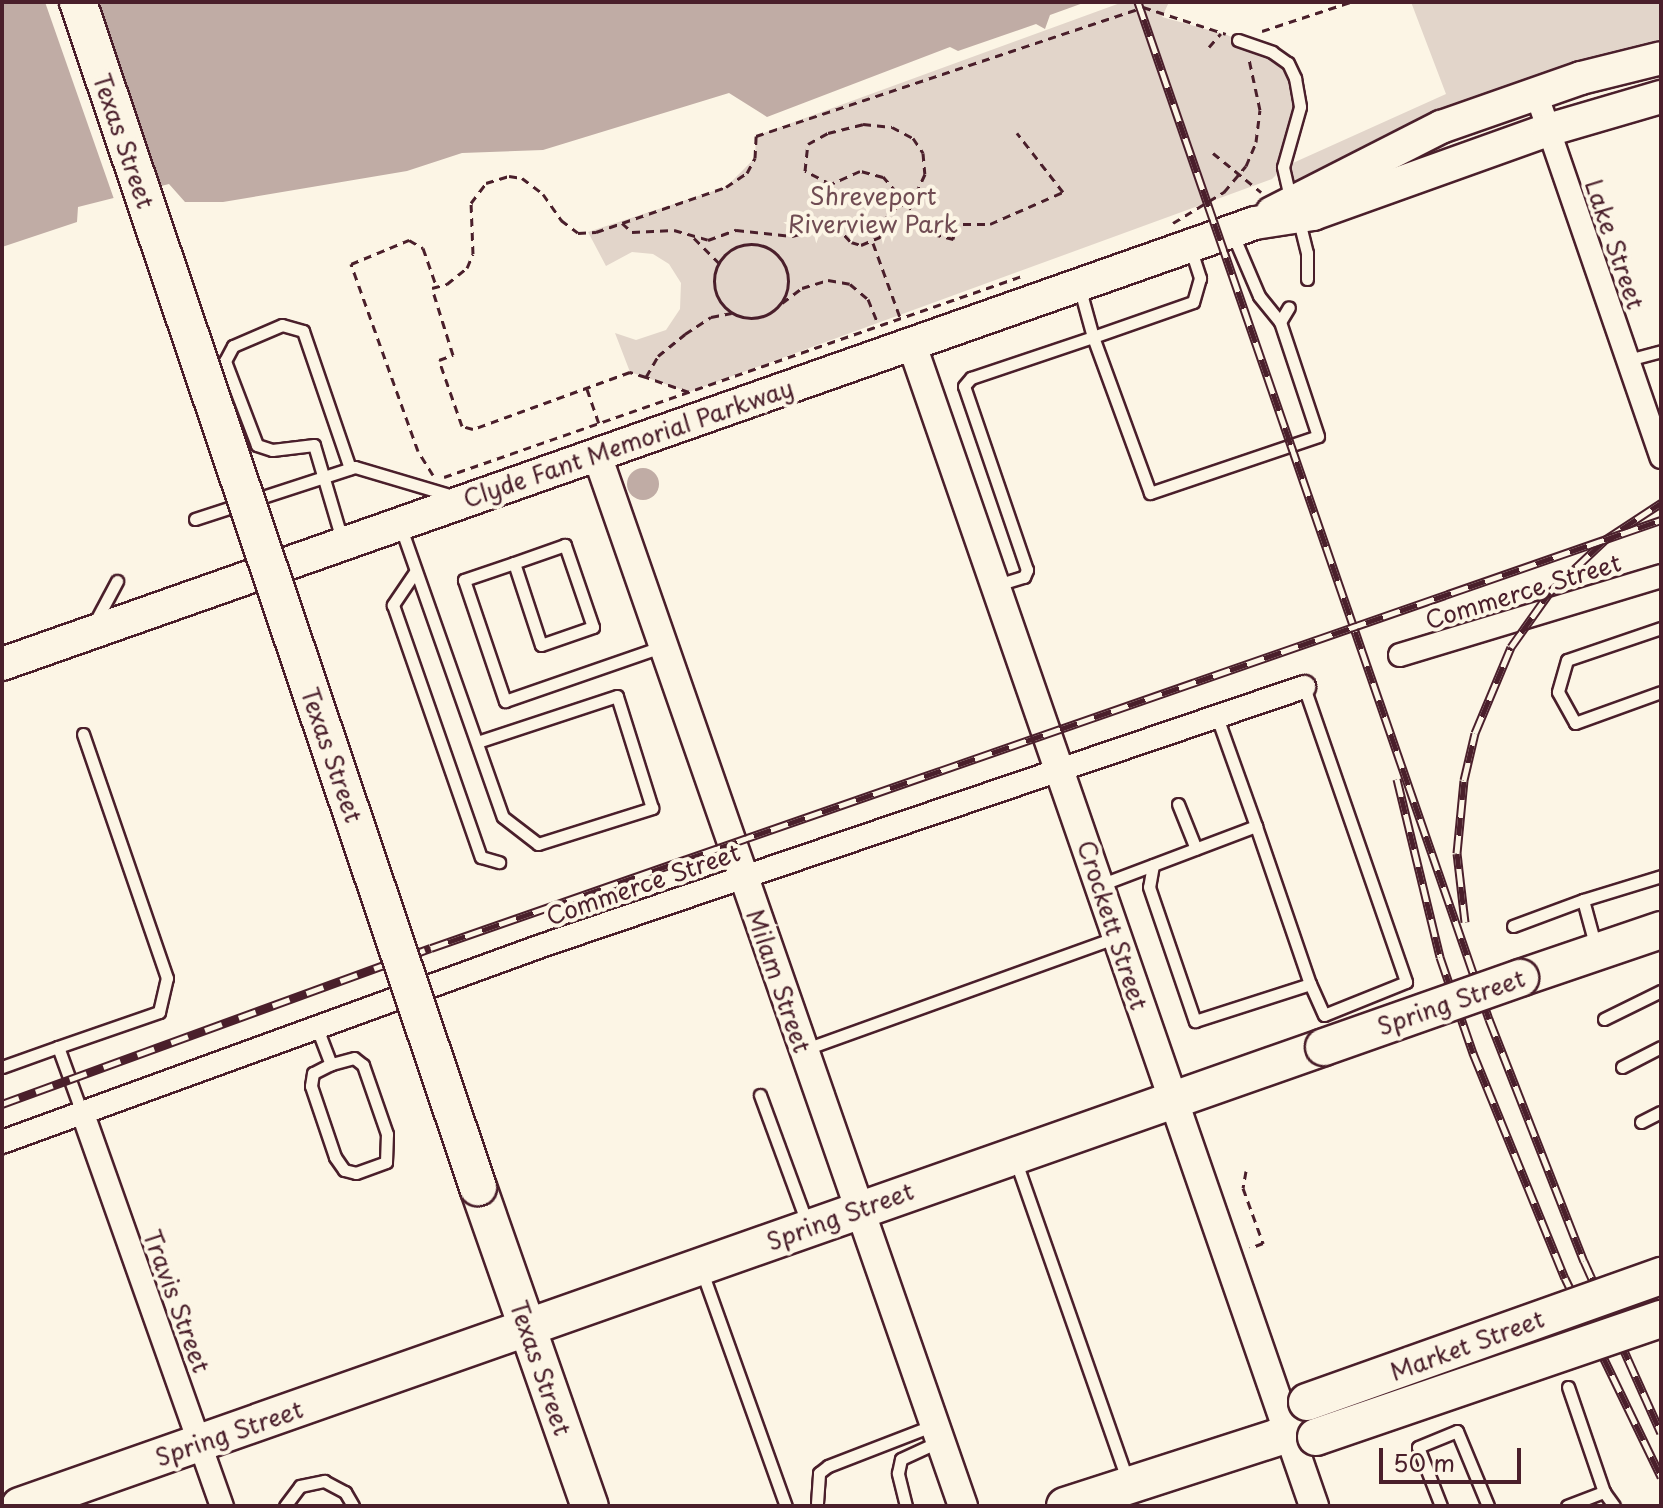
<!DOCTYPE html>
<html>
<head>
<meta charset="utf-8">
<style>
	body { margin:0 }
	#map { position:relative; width:1663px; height:1508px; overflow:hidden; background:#fcf5e5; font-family:"Playpen Sans",sans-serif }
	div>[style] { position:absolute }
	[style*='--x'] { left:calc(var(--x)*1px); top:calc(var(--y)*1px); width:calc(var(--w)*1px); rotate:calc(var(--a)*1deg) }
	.green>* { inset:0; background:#e2d5ca }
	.water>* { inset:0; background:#c0aca5 }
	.round { border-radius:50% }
	.pier>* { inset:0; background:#fcf5e5 }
	.path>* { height:3px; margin-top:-1.5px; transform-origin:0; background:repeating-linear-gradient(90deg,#4a1f2b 0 8px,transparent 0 14px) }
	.path>.ring { margin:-1.5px; padding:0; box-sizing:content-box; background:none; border:3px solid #4a1f2b; border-radius:50% }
	.roads { filter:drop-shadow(2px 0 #4a1f2b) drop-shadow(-2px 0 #4a1f2b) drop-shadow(0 2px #4a1f2b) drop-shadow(0 -2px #4a1f2b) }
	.service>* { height:11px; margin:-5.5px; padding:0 5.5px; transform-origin:5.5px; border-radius:5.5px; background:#fcf5e5 }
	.minor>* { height:22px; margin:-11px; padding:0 11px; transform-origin:11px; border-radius:11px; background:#fcf5e5 }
	.tertiary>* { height:28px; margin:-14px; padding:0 14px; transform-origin:14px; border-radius:14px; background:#fcf5e5 }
	.secondary>* { height:32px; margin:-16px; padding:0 16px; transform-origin:16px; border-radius:16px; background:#fcf5e5 }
	.primary>* { height:36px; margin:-18px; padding:0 18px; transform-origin:18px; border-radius:18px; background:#fcf5e5 }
	.rail>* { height:9px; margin-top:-4.5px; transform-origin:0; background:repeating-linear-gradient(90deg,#fcf5e5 0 18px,#4a1f2b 0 36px); box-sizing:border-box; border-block:2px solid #4a1f2b }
	.bridges { filter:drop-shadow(2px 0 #4a1f2b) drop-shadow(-2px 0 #4a1f2b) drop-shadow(0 2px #4a1f2b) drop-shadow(0 -2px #4a1f2b) }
	.primary-bridge>* { height:36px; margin:-18px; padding:0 18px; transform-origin:18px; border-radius:18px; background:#fcf5e5 }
	span { translate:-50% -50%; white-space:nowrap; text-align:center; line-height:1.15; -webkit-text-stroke:8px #fcf5e5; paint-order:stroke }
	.street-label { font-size:24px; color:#4a1f2b }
	.park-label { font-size:24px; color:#704c53 }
	.frame { position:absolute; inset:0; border:4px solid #4a1f2b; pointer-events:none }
	.scale { position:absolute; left:1379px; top:1448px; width:142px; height:36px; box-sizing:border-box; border:4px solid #4a1f2b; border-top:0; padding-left:10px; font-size:24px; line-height:28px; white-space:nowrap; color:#4a1f2b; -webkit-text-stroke:6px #fcf5e5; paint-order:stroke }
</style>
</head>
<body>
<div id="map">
	<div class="green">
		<div style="clip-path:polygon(1123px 2px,1169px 2px,1162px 17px,1227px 35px,1288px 63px,1300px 107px,1284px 167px,1446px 94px,1411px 2px,1661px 2px,1661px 39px,1463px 101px,1388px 133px,1288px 186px,1283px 168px,1272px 179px,689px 392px,630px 372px,615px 333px,636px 340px,666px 330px,680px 309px,681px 283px,669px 264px,653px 254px,632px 252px,606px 266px,588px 232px,726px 187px,755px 158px,756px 136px)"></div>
	</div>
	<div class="water">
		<div style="clip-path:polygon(2px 2px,1086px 2px,1050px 15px,1045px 29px,1036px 24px,958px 51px,950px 47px,767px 117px,729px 93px,543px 150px,462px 153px,407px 171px,223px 202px,185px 202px,169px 184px,78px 207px,77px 222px,2px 247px)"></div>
		<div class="round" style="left:627px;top:468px;width:32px;height:32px"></div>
	</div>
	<div class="pier">
		<div style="clip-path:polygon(45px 2px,84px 2px,150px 193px,115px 202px)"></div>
	</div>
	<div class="path">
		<div style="--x:1262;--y:31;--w:93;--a:-18.2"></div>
		<div style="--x:1209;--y:47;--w:18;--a:-49"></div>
		<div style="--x:863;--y:124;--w:29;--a:6"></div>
		<div style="--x:892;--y:127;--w:24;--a:28"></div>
		<div style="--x:913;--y:138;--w:18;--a:56"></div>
		<div style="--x:923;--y:153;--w:21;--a:85"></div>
		<div style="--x:925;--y:174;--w:29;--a:115"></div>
		<div style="--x:913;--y:200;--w:8;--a:157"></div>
		<div style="--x:906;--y:203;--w:35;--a:-131"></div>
		<div style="--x:883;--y:177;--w:24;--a:-165"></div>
		<div style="--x:860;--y:171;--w:32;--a:156"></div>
		<div style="--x:831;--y:184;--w:29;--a:-153"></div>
		<div style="--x:805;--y:171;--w:27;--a:-84"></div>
		<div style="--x:808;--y:144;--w:23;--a:-29"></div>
		<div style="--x:828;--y:133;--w:36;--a:-14"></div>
		<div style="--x:1213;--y:153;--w:62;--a:39.1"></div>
		<div style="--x:622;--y:223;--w:13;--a:42"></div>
		<div style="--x:632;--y:232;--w:42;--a:-2.7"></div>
		<div style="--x:674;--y:230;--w:35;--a:16"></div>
		<div style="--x:708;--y:240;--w:30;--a:-20"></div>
		<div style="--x:736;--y:230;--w:56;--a:6.1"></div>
		<div style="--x:792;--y:236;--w:44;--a:-14.3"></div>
		<div style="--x:835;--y:225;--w:23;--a:47"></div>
		<div style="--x:851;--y:242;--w:10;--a:17"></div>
		<div style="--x:861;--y:245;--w:21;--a:-23"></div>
		<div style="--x:880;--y:237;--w:28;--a:-71"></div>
		<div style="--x:889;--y:211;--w:19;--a:-25"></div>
		<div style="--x:906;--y:203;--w:41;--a:48.9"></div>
		<div style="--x:933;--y:234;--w:21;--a:14"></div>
		<div style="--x:953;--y:239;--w:15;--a:-79"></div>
		<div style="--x:1173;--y:223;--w:60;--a:-31.3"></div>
		<div style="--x:1224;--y:192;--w:34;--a:-50"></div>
		<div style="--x:1246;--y:166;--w:26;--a:-67"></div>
		<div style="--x:1256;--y:142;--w:32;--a:-83"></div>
		<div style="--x:1260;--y:110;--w:52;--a:-102.2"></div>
		<div style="--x:949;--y:224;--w:41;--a:0"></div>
		<div style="--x:990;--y:224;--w:80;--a:-23.7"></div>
		<div style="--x:1063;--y:192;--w:75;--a:-127.9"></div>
		<div style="--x:694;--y:238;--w:35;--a:45"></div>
		<div style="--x:873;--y:243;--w:79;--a:70"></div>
		<div class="ring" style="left:714px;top:244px;width:71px;height:71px"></div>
		<div style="--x:782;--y:303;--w:25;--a:-37"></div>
		<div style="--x:802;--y:288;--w:27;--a:-17"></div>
		<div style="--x:828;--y:280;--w:22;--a:10"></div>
		<div style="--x:850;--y:284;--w:23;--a:40"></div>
		<div style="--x:868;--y:299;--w:27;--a:68"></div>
		<div style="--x:646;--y:377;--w:17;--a:-163"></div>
		<div style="--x:630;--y:372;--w:167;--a:160"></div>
		<div style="--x:473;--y:429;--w:11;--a:-165"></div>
		<div style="--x:462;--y:426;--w:70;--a:-109.2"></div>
		<div style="--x:439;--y:360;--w:15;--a:-20"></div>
		<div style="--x:453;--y:355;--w:70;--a:-107.4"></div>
		<div style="--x:432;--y:288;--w:16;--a:-15"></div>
		<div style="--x:447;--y:284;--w:26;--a:-39"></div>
		<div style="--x:467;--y:268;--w:15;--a:-67"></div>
		<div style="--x:473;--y:254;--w:51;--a:-92.2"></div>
		<div style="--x:471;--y:203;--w:25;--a:-53"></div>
		<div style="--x:486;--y:183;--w:24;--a:-17"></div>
		<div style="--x:509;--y:176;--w:13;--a:9"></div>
		<div style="--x:522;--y:178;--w:26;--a:37"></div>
		<div style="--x:543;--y:194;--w:32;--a:55"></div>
		<div style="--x:561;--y:220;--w:21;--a:37"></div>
		<div style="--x:578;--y:233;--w:18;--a:-3"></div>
		<div style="--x:596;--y:232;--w:138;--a:-19.1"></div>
		<div style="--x:726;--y:187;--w:25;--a:-34"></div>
		<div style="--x:747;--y:173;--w:17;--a:-62"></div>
		<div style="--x:755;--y:158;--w:22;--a:-87"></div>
		<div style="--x:756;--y:136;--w:408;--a:-18.4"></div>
		<div style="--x:1143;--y:7;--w:87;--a:18"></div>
		<div style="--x:587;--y:389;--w:36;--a:71"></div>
		<div style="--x:689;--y:392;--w:46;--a:-160.8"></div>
		<div style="--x:646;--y:377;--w:24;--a:-60"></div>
		<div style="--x:658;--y:356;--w:35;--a:-39"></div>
		<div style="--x:685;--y:334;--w:31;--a:-33"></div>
		<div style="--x:711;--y:317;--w:21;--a:-11"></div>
		<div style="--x:433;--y:475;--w:28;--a:-122"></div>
		<div style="--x:418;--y:451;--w:199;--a:-109.7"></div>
		<div style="--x:351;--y:264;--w:63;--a:-22.5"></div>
		<div style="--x:409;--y:240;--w:16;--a:30"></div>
		<div style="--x:423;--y:248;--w:42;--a:70.7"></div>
		<div style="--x:444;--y:477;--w:612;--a:-19.18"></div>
		<div style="--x:1246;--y:1171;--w:17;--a:100"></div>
		<div style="--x:1243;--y:1188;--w:59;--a:70"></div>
		<div style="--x:1263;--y:1243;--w:14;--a:159"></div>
	</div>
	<div class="roads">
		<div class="service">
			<div style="--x:1238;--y:40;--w:36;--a:19"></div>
			<div style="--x:1272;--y:52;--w:19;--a:35"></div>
			<div style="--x:1288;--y:63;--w:17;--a:65"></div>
			<div style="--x:1295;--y:78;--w:29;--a:80"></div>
			<div style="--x:1300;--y:107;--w:62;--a:105.8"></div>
			<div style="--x:1283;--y:167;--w:35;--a:77"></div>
			<div style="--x:1299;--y:221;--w:33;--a:76"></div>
			<div style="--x:1307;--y:253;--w:26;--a:90"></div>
			<div style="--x:1233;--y:235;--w:66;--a:66.9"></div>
			<div style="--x:1259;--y:296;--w:33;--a:51"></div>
			<div style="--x:1190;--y:247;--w:33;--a:72"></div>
			<div style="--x:1200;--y:278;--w:25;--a:106"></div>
			<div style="--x:1193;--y:302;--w:106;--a:160.7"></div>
			<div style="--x:1093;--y:337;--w:166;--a:69.9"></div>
			<div style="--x:1150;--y:493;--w:177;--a:-18.7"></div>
			<div style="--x:1318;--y:436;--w:120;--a:-108.4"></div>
			<div style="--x:1280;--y:322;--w:17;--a:-59"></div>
			<div style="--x:1628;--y:360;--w:34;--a:-15"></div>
			<div style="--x:195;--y:519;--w:168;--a:-18"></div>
			<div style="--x:355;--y:467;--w:102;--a:16.5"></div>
			<div style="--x:401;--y:528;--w:306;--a:70.6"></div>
			<div style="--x:503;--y:817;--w:44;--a:37.6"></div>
			<div style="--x:538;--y:844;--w:120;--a:-17.5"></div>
			<div style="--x:652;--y:808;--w:117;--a:-107.4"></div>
			<div style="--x:617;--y:696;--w:147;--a:161.8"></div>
			<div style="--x:343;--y:543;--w:102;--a:-106.5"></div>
			<div style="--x:314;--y:445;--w:42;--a:173.2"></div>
			<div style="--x:272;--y:450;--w:16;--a:-162"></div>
			<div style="--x:257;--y:445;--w:90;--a:-110.9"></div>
			<div style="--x:225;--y:361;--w:17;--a:-62"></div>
			<div style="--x:233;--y:346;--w:53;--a:-23.2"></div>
			<div style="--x:282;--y:325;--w:22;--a:16"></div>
			<div style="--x:303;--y:331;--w:145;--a:71.1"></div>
			<div style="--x:514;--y:563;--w:86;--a:71.8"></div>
			<div style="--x:541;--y:645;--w:55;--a:-19.1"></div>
			<div style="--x:593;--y:627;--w:87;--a:-108.9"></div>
			<div style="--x:565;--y:545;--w:54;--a:160.6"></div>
			<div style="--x:514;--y:563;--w:53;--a:161.2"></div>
			<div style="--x:464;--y:580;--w:128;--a:71.3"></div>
			<div style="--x:505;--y:701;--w:165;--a:-19.1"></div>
			<div style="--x:415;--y:572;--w:40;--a:124"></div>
			<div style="--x:393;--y:605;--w:267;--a:70.8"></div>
			<div style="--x:481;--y:857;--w:19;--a:16"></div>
			<div style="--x:997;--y:585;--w:28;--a:-17"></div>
			<div style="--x:1024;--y:577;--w:8;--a:-67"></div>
			<div style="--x:1027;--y:570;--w:194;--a:-108.9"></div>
			<div style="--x:964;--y:386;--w:11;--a:-49"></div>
			<div style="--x:971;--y:378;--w:129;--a:-18.6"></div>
			<div style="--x:1093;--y:337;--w:53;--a:-105.4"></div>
			<div style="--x:93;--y:626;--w:51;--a:-61.9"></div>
			<div style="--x:1661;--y:628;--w:99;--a:161.2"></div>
			<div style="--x:1567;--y:660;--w:33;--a:106"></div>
			<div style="--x:1558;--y:692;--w:35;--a:61"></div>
			<div style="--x:1575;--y:723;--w:91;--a:-19.8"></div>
			<div style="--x:1304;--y:687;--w:312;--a:70.9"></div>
			<div style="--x:1406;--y:982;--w:88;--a:158.1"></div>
			<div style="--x:1324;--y:1015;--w:34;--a:-114"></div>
			<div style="--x:1178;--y:804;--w:48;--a:68.2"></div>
			<div style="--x:1153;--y:865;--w:22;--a:100"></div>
			<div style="--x:1149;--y:887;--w:142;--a:71.1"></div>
			<div style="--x:1195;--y:1021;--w:121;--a:-17.8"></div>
			<div style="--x:1310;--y:984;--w:167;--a:-108.9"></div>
			<div style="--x:1100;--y:885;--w:167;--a:-20.7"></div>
			<div style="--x:1256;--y:826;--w:116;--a:-109.7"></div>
			<div style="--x:1583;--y:900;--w:82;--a:-17.1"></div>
			<div style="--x:1513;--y:926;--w:75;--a:-20.4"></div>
			<div style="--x:1583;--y:900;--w:50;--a:74.8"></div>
			<div style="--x:1604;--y:1019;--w:64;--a:-26.2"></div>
			<div style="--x:317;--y:1028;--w:39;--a:69"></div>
			<div style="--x:331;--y:1064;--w:20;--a:153"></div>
			<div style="--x:313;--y:1073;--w:13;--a:99"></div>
			<div style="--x:311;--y:1086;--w:75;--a:71.3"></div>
			<div style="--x:335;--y:1157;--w:16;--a:55"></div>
			<div style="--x:344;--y:1170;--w:12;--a:14"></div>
			<div style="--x:356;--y:1173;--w:32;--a:-20"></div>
			<div style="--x:386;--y:1162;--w:28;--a:-88"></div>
			<div style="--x:387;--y:1134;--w:73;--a:-109.2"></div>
			<div style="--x:363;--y:1065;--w:11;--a:-142"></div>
			<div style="--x:354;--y:1058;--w:24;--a:165"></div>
			<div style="--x:58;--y:1047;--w:107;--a:-19.1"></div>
			<div style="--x:159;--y:1012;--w:35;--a:-77"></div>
			<div style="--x:167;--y:978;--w:258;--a:-109"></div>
			<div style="--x:803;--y:1050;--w:334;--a:-19.8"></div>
			<div style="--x:2;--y:1067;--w:59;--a:-19.7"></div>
			<div style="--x:58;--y:1047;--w:70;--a:70"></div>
			<div style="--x:1622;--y:1067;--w:44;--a:-27.1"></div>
			<div style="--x:760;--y:1095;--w:136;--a:69.8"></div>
			<div style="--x:1641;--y:1122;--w:22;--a:-27"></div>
			<div style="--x:1015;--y:1159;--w:339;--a:70.7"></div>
			<div style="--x:701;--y:1269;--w:252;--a:70.3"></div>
			<div style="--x:1604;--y:1492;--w:17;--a:54"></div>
			<div style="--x:817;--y:1503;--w:30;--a:-86"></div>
			<div style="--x:819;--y:1473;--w:11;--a:-38"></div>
			<div style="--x:828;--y:1466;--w:114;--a:-21.1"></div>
			<div style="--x:285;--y:1506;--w:25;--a:-53"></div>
			<div style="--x:300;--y:1486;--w:25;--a:-12"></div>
			<div style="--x:324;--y:1481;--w:24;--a:28"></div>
			<div style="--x:345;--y:1492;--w:16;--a:60"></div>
			<div style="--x:906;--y:1506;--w:34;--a:-104"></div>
			<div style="--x:898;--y:1473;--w:14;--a:-78"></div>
			<div style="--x:901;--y:1459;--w:43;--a:-24.8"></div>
			<div style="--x:1441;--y:1506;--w:63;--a:-111.3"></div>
			<div style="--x:1418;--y:1447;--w:42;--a:-22.3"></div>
			<div style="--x:1457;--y:1431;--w:81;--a:67.5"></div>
			<div style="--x:1567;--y:1506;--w:40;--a:-21"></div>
			<div style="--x:1604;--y:1492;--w:111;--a:-108.9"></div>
		</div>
		<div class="minor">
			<div style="--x:1536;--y:93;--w:385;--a:71"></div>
			<div style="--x:1400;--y:655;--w:273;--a:-16.8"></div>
			<div style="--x:83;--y:1114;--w:416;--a:70.5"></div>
			<div style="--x:2;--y:1142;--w:574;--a:-19.98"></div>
			<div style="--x:541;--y:946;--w:806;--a:-18.75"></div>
		</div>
		<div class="tertiary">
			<div style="--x:912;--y:345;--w:1229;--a:70.9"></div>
			<div style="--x:597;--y:455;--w:1113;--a:70.8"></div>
		</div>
		<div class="secondary">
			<div style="--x:1272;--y:213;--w:190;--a:-27"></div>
			<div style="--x:1441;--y:127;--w:148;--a:-19.3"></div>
			<div style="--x:1581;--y:78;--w:82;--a:-14"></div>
			<div style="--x:2;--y:664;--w:1328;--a:-19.39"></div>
			<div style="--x:1255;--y:223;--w:59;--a:-8.8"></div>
			<div style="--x:1313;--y:214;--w:250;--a:-19.7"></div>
			<div style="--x:1548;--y:130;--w:118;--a:-16.3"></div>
		</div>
		<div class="primary">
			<div style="--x:1520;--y:978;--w:149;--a:-18.8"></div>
			<div style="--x:478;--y:1187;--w:338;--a:70.7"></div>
			<div style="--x:20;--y:1506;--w:1382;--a:-19.39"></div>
			<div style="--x:1065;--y:1506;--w:234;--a:-17.9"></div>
			<div style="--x:1288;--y:1434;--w:28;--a:6"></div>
		</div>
	</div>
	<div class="rail">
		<div style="--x:1138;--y:2;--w:1076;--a:70.96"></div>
		<div style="--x:1489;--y:1019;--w:260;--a:68.6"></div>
		<div style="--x:1584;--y:1261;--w:188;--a:65.9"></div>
		<div style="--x:1397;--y:779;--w:183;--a:76.4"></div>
		<div style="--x:1440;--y:957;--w:102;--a:71"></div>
		<div style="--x:1473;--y:1053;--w:243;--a:67.8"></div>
		<div style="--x:1565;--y:1278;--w:221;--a:64.2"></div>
		<div style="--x:1465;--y:922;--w:69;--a:-96.6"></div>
		<div style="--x:1457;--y:853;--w:73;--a:-84.5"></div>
		<div style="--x:1464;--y:780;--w:48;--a:-76.8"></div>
		<div style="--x:1475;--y:733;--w:93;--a:-67.3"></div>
		<div style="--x:1511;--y:647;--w:67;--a:-54.7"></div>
		<div style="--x:1550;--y:592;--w:77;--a:-43.4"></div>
		<div style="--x:1606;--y:539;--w:66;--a:-33.2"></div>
		<div style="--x:2;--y:1104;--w:456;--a:-20"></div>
		<div style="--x:431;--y:948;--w:1302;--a:-19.19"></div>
	</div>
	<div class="bridges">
		<div class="primary-bridge">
			<div style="--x:78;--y:2;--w:1251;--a:71.35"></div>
			<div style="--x:1324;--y:1047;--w:208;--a:-19.4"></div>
			<div style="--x:1307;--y:1402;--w:376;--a:-19.6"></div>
			<div style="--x:1316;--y:1437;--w:365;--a:-18.9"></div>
		</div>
	</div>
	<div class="street-label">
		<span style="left:124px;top:141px;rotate:71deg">Texas Street</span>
		<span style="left:1615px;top:244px;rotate:71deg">Lake Street</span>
		<span style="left:628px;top:443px;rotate:-19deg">Clyde Fant Memorial Parkway</span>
		<span style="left:1523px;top:591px;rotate:-17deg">Commerce Street</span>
		<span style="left:332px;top:755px;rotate:71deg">Texas Street</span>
		<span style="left:643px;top:884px;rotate:-19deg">Commerce Street</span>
		<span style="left:1113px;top:925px;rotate:72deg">Crockett Street</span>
		<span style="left:779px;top:981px;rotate:71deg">Milam Street</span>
		<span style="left:1451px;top:1002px;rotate:-19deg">Spring Street</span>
		<span style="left:840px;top:1216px;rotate:-20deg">Spring Street</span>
		<span style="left:177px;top:1301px;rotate:70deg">Travis Street</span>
		<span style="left:1467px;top:1345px;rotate:-20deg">Market Street</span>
		<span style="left:541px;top:1368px;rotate:71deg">Texas Street</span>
		<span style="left:229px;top:1433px;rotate:-19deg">Spring Street</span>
	</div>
	<div class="park-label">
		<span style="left:873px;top:210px">Shreveport<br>Riverview Park</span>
	</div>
	<div class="frame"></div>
	<div class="scale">50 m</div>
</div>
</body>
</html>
